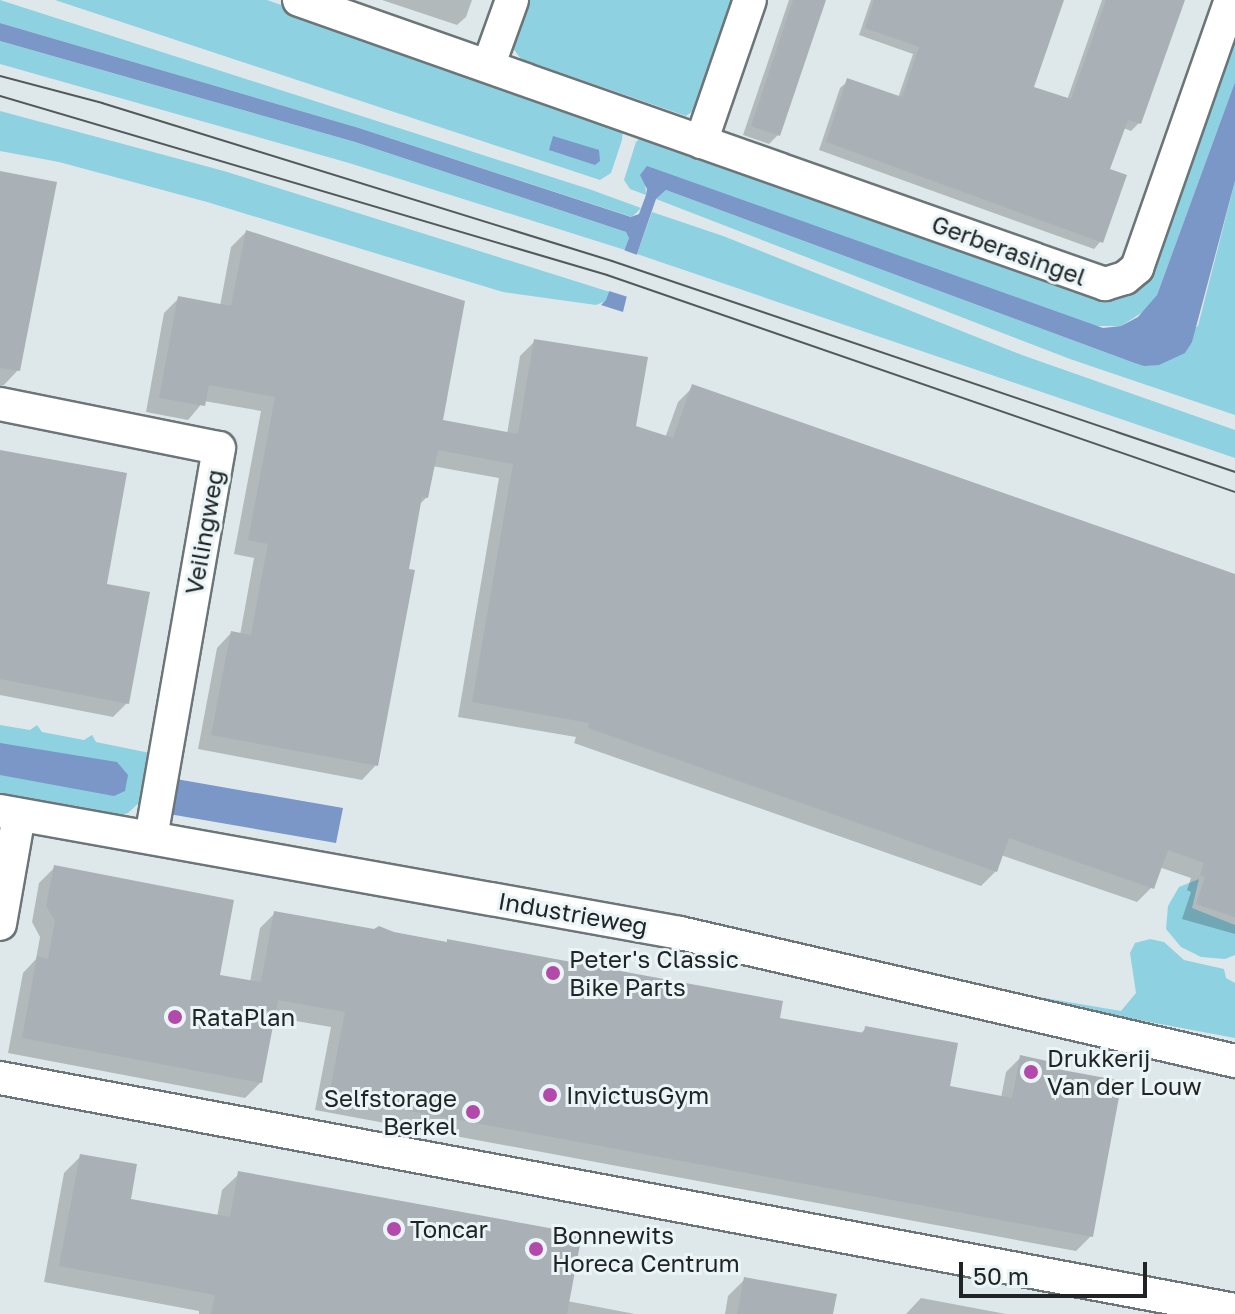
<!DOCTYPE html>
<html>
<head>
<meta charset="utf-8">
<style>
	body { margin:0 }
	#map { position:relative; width:1235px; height:1314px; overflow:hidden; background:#dee8ea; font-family:"Golos Text",sans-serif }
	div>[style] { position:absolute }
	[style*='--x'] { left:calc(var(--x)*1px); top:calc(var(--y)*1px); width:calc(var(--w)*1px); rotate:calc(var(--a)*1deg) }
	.green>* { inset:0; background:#8ed1e1 }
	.water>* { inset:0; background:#7a97c8 }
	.pier>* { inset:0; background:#dee8ea }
	.shadow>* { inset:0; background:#0003 }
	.building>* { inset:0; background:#aab1b6 }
	.roads { filter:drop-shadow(2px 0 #6c7577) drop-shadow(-2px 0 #6c7577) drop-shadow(0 2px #6c7577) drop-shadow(0 -2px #6c7577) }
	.minor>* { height:32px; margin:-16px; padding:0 16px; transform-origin:16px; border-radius:16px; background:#fff }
	.tram>* { height:2px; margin:-1px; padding:0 1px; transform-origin:1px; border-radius:1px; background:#535859 }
	.dots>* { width:22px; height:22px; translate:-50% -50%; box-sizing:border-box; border:4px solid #ebf5f7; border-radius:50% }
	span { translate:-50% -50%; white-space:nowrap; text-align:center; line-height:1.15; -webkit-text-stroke:6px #ebf5f7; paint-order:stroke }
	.street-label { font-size:24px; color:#202424 }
	.poi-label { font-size:24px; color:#202424 }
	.left { translate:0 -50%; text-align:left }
	.right { translate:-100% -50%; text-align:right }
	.scale { position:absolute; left:959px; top:1262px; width:188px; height:36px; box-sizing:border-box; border:4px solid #202424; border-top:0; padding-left:10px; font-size:24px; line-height:28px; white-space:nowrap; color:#202424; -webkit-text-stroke:6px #ebf5f7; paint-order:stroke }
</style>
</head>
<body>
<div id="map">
	<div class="green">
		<div style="clip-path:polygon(0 0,589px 189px,641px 208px,632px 217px,359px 128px,0 23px)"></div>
		<div style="clip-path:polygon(55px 0,267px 0,557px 102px,623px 130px,622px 140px,611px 173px,600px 180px)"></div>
		<div style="clip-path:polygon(525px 0,740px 0,697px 108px,686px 116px,521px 59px,510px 44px)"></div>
		<div style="clip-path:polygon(1235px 10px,1235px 82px,1157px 295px,1149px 308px,1121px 326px,1088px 326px,763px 209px,645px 182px,646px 195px,630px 189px,624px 180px,636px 142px,642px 136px,1112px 295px)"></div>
		<div style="clip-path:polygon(0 41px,355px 142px,626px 232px,629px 238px,625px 250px,349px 163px,0 64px)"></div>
		<div style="clip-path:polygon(0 111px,224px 171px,610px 292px,606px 301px,596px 305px,503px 292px,207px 202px,59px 162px,0 151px)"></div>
		<div style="clip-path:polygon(1235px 181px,1235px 415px,1070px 359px,656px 199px,666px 190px,1129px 361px,1198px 326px)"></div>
		<div style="clip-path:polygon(652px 212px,723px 236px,1022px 355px,1235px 430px,1235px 458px,637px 254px)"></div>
		<div style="clip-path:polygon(0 725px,30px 730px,37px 725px,42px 732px,84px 740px,92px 735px,96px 742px,150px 753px,140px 802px,128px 813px,114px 818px,0 793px)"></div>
		<div style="clip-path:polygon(1199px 879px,1192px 908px,1235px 925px,1235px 955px,1225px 959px,1201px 957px,1181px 947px,1166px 929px,1168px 906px,1179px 887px)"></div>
		<div style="clip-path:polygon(1150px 939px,1164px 942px,1184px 960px,1224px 969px,1226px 978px,1235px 983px,1235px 1038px,1021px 998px,1021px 994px,1121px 1011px,1136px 993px,1130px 953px,1135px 943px)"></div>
	</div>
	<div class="water">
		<div style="clip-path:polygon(0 23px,359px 128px,631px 217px,639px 214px,646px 195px,647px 189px,640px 175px,647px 166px,1103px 328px,1121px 326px,1138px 317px,1157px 295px,1235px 82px,1235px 181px,1192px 342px,1185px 353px,1159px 365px,1144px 366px,1129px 361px,666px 190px,656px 199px,637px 254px,623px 312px,601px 305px,606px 300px,629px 238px,626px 232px,355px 142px,0 41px)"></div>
		<div style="clip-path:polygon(553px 136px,599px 150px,600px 161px,595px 165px,549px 150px)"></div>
		<div style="clip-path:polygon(0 743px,117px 762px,128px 775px,125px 791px,114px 796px,0 775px)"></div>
		<div style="clip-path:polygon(176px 779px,343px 808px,336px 843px,169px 814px)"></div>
	</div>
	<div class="pier">
		<div style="clip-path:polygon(621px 249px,640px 256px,628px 297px,606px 290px)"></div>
	</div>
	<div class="shadow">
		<div style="clip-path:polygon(382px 0,472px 0,466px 17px,457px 25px)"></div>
		<div style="clip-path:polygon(789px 0,824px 0,778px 135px,769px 144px,743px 135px)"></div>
		<div style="clip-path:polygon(871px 0,1062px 0,1031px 88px,1067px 100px,1102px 0,1182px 0,1139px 123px,1131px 131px,1123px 128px,1108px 171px,1101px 241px,1094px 249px,819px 150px,840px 88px,848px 81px,898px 98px,913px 54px,859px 35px)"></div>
		<div style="clip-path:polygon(0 174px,18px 370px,4px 385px,0 385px)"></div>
		<div style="clip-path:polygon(246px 232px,440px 422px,507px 434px,520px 356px,535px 341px,634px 427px,665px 438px,678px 402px,693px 387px,1235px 576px,1235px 934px,1182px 919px,1191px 892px,1187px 890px,1191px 878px,1159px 867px,1152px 887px,1137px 902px,1001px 855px,996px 871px,981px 886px,574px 743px,576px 737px,458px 717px,499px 478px,432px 466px,427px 497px,419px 505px,376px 765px,362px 780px,198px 749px,217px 648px,231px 633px,240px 635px,254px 558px,234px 554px,261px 411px,204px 401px,188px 420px,146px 412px,164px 313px,179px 298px,220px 306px,231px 247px)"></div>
		<div style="clip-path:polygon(0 452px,105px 586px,127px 703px,113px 717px,0 695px)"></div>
		<div style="clip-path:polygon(54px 868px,218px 976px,250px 982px,260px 928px,275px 913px,445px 944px,448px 941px,778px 1019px,859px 1035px,865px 1029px,948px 1088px,1001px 1098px,1006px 1072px,1021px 1057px,1091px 1236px,1076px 1251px,315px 1110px,331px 1027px,273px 1017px,261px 1082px,245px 1098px,8px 1053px,23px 973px,36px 959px,40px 937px,32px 922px,39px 883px)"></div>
		<div style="clip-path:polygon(81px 1156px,128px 1200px,217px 1217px,222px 1190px,239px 1174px,567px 1301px,635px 1314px,199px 1314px,199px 1311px,44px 1282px,64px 1173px)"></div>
		<div style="clip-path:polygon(745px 1279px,831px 1314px,725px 1314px,728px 1296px)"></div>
		<div style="clip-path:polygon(921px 1298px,1006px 1314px,906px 1314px)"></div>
	</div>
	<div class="building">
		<div style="clip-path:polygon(793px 0,826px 0,780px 136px,751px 126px)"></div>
		<div style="clip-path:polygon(874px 0,1064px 0,1034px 87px,1071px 99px,1106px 0,1185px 0,1141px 124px,1128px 120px,1110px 169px,1127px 175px,1103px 243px,826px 142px,847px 78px,902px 97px,919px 47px,865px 28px)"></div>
		<div style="clip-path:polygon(0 171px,57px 182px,20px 371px,0 368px)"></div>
		<div style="clip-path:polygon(246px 230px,465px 301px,443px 420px,518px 434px,534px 339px,648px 357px,636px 426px,673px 438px,692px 384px,1235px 574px,1235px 917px,1196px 904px,1205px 877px,1200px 875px,1204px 863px,1168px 850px,1154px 889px,1009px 838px,997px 872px,588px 728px,589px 723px,472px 702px,513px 464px,438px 450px,428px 498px,422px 497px,409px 569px,415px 570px,378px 766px,211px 735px,231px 631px,251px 635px,261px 580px,268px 544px,248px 540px,275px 397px,209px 385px,205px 406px,159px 398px,178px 296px,231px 306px)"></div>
		<div style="clip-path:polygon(0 450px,127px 473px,107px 584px,150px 592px,129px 704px,0 679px)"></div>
		<div style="clip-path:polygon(54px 865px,234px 900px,220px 975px,261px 982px,274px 911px,374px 929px,379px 926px,394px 932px,447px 942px,447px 939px,783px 1001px,780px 1018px,864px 1033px,865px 1026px,958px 1043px,950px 1086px,1012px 1098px,1020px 1055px,1047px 1061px,1046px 1067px,1122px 1081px,1093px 1237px,329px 1096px,345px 1012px,278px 1000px,262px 1083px,22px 1038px,37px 956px,48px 959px,55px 921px,46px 906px)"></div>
		<div style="clip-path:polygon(80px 1154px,137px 1164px,131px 1199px,230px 1217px,238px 1171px,582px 1234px,567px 1314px,211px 1314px,215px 1295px,59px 1266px)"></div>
		<div style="clip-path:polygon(744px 1277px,837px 1294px,833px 1314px,737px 1314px)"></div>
	</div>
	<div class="roads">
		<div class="minor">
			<div style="--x:299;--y:0;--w:855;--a:19.41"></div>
			<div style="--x:1105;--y:284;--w:21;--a:-17"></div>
			<div style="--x:1125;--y:278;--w:16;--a:-40"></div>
			<div style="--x:1137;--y:268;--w:284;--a:-70.7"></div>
			<div style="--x:489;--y:64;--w:68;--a:-70.2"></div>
			<div style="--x:701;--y:142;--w:150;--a:-71"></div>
			<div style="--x:0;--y:404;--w:223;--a:11.4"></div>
			<div style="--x:219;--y:448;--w:394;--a:99.9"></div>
			<div style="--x:0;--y:811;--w:691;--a:10.17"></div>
			<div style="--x:680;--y:933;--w:570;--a:12.99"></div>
			<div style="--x:0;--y:924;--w:111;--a:-80.1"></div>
			<div style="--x:0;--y:1078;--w:1257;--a:10.64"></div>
		</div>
	</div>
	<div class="tram">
		<div style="--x:0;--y:76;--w:106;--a:14.8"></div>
		<div style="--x:102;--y:103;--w:534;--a:17.21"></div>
		<div style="--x:612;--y:261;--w:658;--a:18.71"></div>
		<div style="--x:0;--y:96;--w:633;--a:16.43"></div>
		<div style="--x:607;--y:275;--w:664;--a:19.06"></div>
	</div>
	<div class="dots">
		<div style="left:553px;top:973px;background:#b249ab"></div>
		<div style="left:175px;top:1017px;background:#b249ab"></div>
		<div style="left:1031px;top:1072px;background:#b249ab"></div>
		<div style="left:550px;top:1095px;background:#b249ab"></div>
		<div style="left:473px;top:1112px;background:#b249ab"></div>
		<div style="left:394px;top:1229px;background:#b249ab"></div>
		<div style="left:536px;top:1249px;background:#b249ab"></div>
	</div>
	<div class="street-label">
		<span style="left:1009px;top:250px;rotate:20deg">Gerberasingel</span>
		<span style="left:204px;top:532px;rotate:-80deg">Veilingweg</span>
		<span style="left:573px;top:913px;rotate:10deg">Industrieweg</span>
	</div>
	<div class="poi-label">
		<span class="left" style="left:569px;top:973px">Peter's Classic<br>Bike Parts</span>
		<span class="left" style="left:191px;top:1017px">RataPlan</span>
		<span class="left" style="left:1047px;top:1072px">Drukkerij<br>Van der Louw</span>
		<span class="left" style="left:566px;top:1095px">InvictusGym</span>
		<span class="right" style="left:457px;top:1112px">Selfstorage<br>Berkel</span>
		<span class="left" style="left:410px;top:1229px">Toncar</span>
		<span class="left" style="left:552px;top:1249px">Bonnewits<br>Horeca Centrum</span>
	</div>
	<div class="scale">50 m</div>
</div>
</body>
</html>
